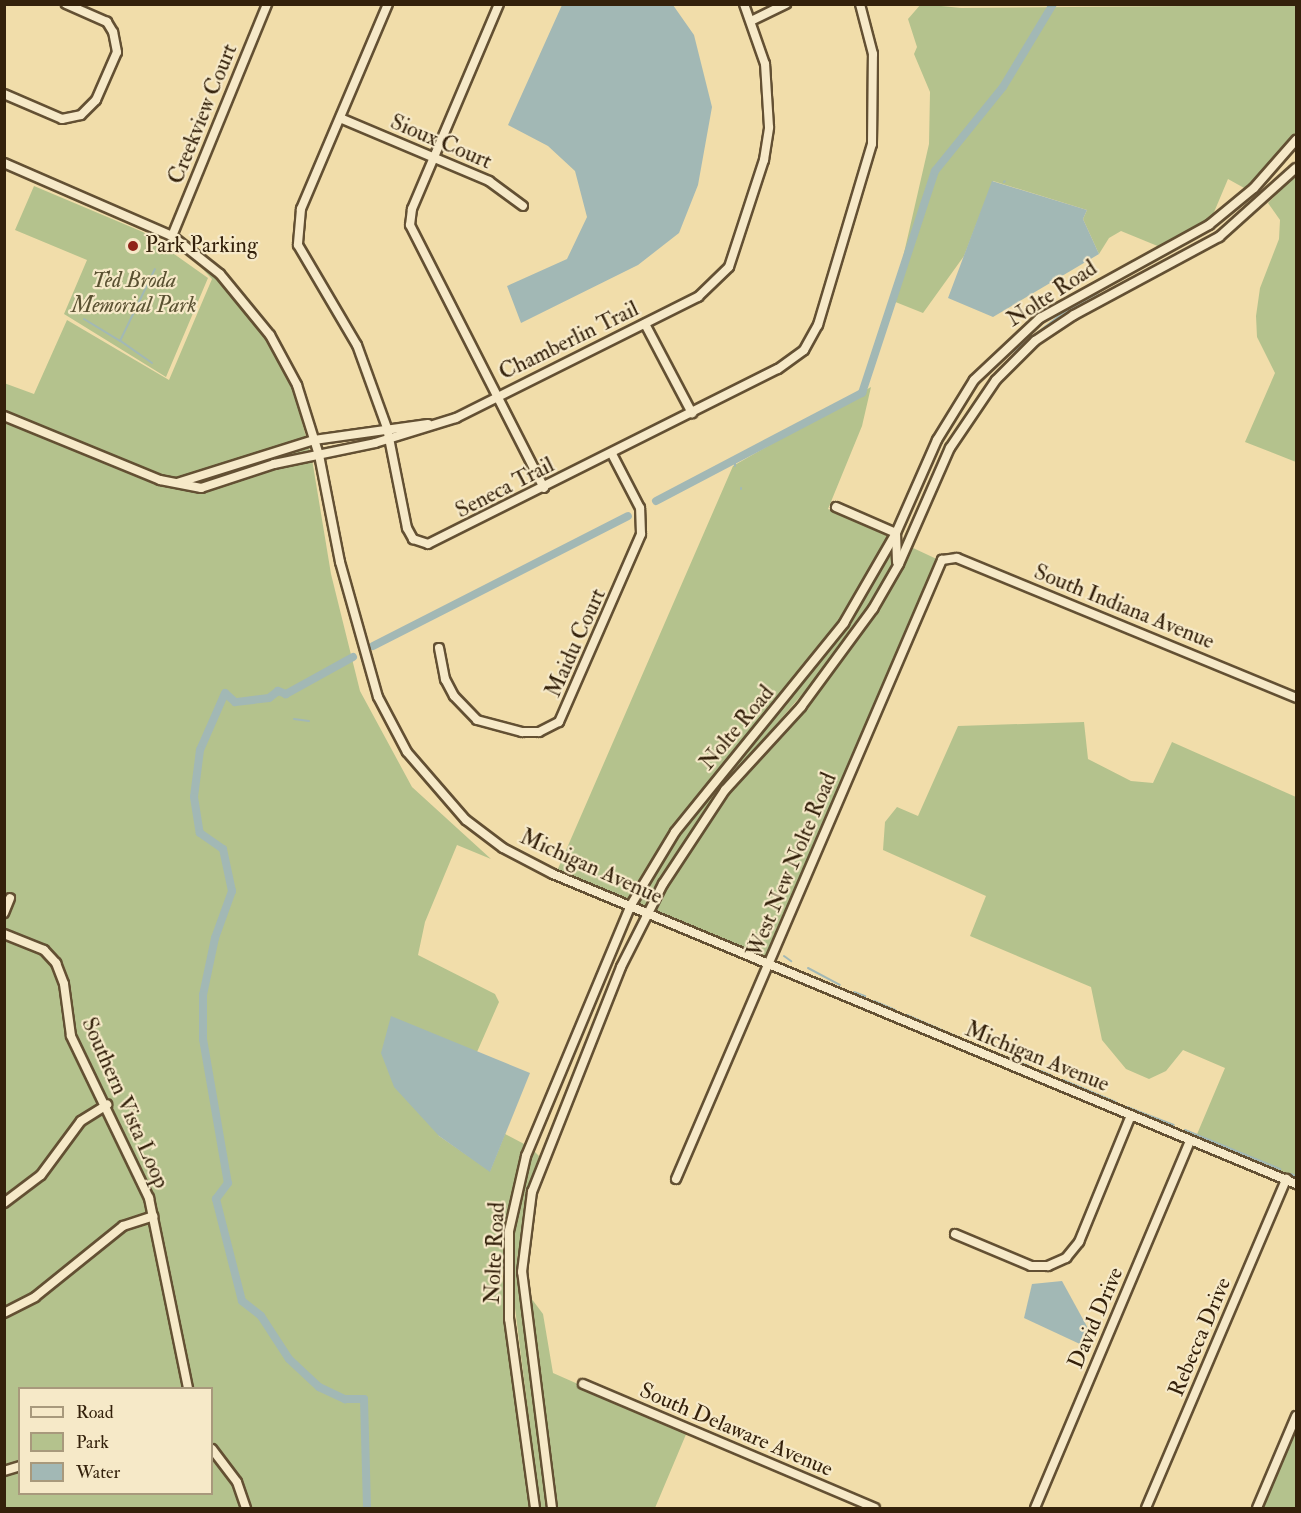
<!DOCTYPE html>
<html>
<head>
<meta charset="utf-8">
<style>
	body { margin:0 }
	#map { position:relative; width:1301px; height:1513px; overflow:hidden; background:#f1ddaa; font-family:"IM FELL Double Pica",serif }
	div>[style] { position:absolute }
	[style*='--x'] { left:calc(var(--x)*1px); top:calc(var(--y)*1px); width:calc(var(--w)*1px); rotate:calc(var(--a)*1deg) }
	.green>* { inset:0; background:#b4c28d }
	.water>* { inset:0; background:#a2b8b5 }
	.stream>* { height:2px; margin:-1px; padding:0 1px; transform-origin:1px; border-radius:1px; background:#a2b8b5 }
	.canal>* { height:8px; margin:-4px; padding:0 4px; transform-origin:4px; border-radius:4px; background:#a2b8b5 }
	.roads { filter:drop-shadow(2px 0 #635033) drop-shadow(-2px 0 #635033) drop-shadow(0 2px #635033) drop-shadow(0 -2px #635033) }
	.minor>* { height:8px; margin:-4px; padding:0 4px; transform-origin:4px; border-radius:4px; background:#f6e9c8 }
	.dots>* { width:16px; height:16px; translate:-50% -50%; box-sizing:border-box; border:3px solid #f6e9c8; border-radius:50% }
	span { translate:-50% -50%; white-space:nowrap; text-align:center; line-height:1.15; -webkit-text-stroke:4.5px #f6e9c8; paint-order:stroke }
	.street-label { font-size:22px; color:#34210b }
	.poi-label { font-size:22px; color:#34210b }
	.left { translate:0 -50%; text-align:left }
	.park-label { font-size:22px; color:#5a5132; font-style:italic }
	.frame { position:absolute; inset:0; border:6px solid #34210b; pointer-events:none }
	.legend { position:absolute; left:18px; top:1387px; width:195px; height:108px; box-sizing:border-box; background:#f6e9c8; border:2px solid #a8997c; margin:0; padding:8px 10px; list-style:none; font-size:18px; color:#34210b }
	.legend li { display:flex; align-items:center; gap:12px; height:30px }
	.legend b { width:30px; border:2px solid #a8997c }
</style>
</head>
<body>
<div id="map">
	<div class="green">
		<div style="clip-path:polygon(921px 4px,961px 8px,1296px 5px,1296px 133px,1251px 186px,1246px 189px,1228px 179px,1212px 217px,1160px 247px,1121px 231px,1109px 238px,1099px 254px,1083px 219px,1087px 210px,993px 181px,964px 256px,923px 313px,893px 301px,929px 144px,930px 92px,914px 54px,917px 47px,908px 19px)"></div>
		<div style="clip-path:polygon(1296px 174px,1296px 462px,1245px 442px,1275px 373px,1257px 337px,1256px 316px,1260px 288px,1279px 239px,1280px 220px,1268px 203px)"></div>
		<div style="clip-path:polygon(34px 186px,143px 232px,208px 278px,166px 377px,64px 314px,87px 260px,15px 230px)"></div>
		<div style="clip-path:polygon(evenodd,197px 263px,225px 285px,256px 321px,293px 389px,312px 459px,331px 574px,360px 691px,412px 787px,491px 859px,457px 845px,425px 922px,418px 955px,495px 994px,499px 1002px,477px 1052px,391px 1017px,439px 1136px,490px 1171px,505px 1134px,526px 1145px,513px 1186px,502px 1276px,531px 1508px,5px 1508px,4px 383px,34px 394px,67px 320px,169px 380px,212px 279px,197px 263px,20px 1388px,212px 1388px,212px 1494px,20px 1494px,20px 1388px)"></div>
		<div style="clip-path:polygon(871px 387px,862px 426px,828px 509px,889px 537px,841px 621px,673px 827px,629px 900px,557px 871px,733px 466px)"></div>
		<div style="clip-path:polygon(894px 546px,893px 566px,837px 654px,721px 788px,645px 907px,637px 903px,679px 834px,848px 625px)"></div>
		<div style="clip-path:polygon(911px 547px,943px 562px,767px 960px,653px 911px,728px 793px,845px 658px,901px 572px)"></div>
		<div style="clip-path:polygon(1084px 722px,1088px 759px,1131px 781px,1153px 783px,1172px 742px,1296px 797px,1296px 1179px,1195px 1139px,1225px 1068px,1183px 1050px,1166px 1071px,1149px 1079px,1126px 1069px,1102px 1040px,1091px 987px,970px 936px,986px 896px,883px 850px,885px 822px,897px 807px,918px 816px,958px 726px)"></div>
		<div style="clip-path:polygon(533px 1150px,539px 1156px,517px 1258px,548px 1508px,540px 1508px,511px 1276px,513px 1231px)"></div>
		<div style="clip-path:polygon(528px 1294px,543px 1314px,553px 1373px,687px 1432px,655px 1508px,556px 1508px)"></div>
		<div style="clip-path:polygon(1296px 1426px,1296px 1508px,1261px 1508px)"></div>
	</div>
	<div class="water">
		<div style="clip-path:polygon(562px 5px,673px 5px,694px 35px,712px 107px,698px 185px,679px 233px,638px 265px,521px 323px,507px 286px,567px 259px,587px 217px,575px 171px,548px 146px,508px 125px)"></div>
		<div style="clip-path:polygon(992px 181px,1087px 210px,1083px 219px,1099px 254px,993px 317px,948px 298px)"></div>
		<div style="clip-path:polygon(391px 1016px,530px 1073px,490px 1172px,439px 1136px,394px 1087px,381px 1053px)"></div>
		<div style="clip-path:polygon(1062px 1281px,1090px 1332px,1082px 1345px,1024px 1318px,1032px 1284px)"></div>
	</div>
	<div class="stream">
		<div style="--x:1004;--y:182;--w:1;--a:-45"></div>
		<div style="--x:84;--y:319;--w:42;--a:31.4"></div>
		<div style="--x:1011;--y:353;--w:66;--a:-37.6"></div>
		<div style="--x:1063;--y:313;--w:40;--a:-29.7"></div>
		<div style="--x:152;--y:363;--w:39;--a:-145"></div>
		<div style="--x:120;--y:341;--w:80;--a:-64.1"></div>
		<div style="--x:735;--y:463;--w:3;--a:90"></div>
		<div style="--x:741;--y:488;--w:1;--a:90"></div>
		<div style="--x:492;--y:585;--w:3;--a:72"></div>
		<div style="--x:294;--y:719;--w:15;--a:8"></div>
		<div style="--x:784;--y:956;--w:9;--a:36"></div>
		<div style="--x:808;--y:968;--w:36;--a:28"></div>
		<div style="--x:854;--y:992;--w:12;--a:20"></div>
		<div style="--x:874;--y:1001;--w:23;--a:23"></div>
		<div style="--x:907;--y:1015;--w:56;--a:23.3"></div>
		<div style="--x:973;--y:1044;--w:60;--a:21.4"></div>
		<div style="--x:1041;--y:1071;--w:11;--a:22"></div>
		<div style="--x:1063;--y:1080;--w:57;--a:22.5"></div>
		<div style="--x:1127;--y:1107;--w:50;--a:21"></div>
		<div style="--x:1185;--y:1130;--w:103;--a:22.3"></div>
		<div style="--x:1291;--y:1174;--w:5;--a:22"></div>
	</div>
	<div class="canal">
		<div style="--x:656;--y:501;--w:233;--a:-27.7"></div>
		<div style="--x:862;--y:393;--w:234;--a:-71.8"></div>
		<div style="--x:935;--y:171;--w:108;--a:-51"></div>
		<div style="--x:1003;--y:87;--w:97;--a:-58.9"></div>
		<div style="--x:373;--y:646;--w:286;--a:-27"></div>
		<div style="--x:353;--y:657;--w:77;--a:151.1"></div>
		<div style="--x:286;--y:694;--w:9;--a:-159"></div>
		<div style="--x:278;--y:691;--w:11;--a:142"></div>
		<div style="--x:269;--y:698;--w:34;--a:173"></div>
		<div style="--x:235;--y:702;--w:13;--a:-138"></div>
		<div style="--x:225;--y:693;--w:62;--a:113.7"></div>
		<div style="--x:200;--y:750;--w:47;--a:97.3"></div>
		<div style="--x:194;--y:797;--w:36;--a:81"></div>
		<div style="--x:200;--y:833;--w:28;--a:35"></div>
		<div style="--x:223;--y:849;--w:43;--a:77.9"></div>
		<div style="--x:232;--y:891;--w:50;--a:109.9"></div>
		<div style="--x:215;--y:938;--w:58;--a:101.9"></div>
		<div style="--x:203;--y:995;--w:44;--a:90"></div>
		<div style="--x:203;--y:1039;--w:146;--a:80.2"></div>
		<div style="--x:228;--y:1183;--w:20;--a:127"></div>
		<div style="--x:216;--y:1199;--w:105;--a:75.7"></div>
		<div style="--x:242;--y:1301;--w:24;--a:38"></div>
		<div style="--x:261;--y:1316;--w:51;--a:56.9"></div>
		<div style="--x:289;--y:1359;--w:41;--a:43"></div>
		<div style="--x:319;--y:1387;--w:29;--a:25"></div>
		<div style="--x:345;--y:1399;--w:19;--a:0"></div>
		<div style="--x:364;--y:1399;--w:109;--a:88.4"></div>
	</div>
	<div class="roads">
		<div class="minor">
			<div style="--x:388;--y:4;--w:223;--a:113"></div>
			<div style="--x:301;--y:209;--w:36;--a:95"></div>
			<div style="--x:298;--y:245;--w:116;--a:59.5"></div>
			<div style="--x:357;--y:345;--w:88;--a:70.1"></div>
			<div style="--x:387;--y:428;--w:102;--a:78.7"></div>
			<div style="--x:407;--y:528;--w:13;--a:61"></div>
			<div style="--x:413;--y:539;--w:16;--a:18"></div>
			<div style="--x:428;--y:544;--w:391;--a:-26.6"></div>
			<div style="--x:778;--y:369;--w:32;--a:-36"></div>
			<div style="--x:804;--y:350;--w:29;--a:-61"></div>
			<div style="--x:818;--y:325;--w:189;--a:-73.4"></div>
			<div style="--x:872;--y:144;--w:90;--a:-89.4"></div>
			<div style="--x:873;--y:54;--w:52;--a:-104.6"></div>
			<div style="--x:499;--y:4;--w:223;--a:113"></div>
			<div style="--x:412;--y:209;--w:16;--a:97"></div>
			<div style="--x:410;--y:225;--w:295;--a:63"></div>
			<div style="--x:751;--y:21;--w:39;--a:-26"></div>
			<div style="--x:4;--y:94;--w:63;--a:23.3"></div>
			<div style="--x:62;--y:119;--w:19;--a:-12"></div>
			<div style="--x:81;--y:115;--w:21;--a:-45"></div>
			<div style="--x:96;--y:100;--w:52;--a:-66.4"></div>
			<div style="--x:117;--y:52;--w:20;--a:-101"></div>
			<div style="--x:113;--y:32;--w:12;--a:-121"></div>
			<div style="--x:107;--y:22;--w:45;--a:-156.3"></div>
			<div style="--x:340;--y:118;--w:162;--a:22.9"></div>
			<div style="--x:489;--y:181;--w:42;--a:36.3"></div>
			<div style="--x:4;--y:163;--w:183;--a:23.5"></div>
			<div style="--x:172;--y:236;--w:61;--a:38.4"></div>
			<div style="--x:220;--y:274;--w:79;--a:50.7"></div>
			<div style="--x:270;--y:335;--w:57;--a:61.6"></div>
			<div style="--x:297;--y:385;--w:73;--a:72.6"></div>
			<div style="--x:319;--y:455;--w:109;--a:78.9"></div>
			<div style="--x:340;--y:562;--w:140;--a:74.3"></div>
			<div style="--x:378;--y:697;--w:62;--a:62.2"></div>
			<div style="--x:407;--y:752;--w:90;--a:49.1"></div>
			<div style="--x:466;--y:820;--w:46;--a:37.1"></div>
			<div style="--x:503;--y:848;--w:56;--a:27.5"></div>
			<div style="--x:553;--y:874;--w:805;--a:22.65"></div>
			<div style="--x:172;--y:236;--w:251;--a:-67.7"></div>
			<div style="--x:645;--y:324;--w:101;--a:62.2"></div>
			<div style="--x:4;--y:416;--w:169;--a:22.3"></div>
			<div style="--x:160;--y:480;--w:42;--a:11"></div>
			<div style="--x:201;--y:488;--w:77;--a:-18.2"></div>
			<div style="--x:274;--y:464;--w:103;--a:-11.7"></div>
			<div style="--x:375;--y:443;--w:85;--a:-17.2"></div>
			<div style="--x:456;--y:418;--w:271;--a:-26.6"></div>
			<div style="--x:698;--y:297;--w:43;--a:-44.1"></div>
			<div style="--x:729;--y:267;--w:113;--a:-71.9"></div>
			<div style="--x:764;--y:160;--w:33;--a:-81"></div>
			<div style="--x:769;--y:127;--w:63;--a:-93.6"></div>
			<div style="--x:765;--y:64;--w:64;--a:-109.3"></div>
			<div style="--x:177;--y:483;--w:144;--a:-17.4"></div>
			<div style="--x:314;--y:440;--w:115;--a:-8"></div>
			<div style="--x:836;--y:507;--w:65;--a:23.4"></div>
			<div style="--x:896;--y:533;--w:29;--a:88"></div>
			<div style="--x:439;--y:648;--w:32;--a:79"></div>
			<div style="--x:445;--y:679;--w:19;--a:62"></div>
			<div style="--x:454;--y:696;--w:33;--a:46"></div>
			<div style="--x:477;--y:720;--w:47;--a:14.9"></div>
			<div style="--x:522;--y:732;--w:17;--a:0"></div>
			<div style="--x:539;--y:732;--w:22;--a:-27"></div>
			<div style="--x:559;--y:722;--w:205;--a:-66.4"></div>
			<div style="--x:641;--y:534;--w:26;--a:-92"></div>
			<div style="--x:640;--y:508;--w:61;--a:-117.4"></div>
			<div style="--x:4;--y:913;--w:16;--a:-68"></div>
			<div style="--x:4;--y:934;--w:43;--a:21.8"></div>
			<div style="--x:44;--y:950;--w:18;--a:47"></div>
			<div style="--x:56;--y:963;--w:22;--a:69"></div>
			<div style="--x:64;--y:984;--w:52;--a:82.3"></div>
			<div style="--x:71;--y:1036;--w:180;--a:64.3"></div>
			<div style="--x:149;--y:1198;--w:194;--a:78.4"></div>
			<div style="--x:676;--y:1179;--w:674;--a:-66.75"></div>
			<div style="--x:942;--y:560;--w:15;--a:-8"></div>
			<div style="--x:957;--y:558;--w:367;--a:22.4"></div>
			<div style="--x:4;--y:1203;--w:46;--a:-37.1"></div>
			<div style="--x:41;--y:1175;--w:67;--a:-53.5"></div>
			<div style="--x:81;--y:1121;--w:31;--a:-32"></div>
			<div style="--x:955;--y:1234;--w:82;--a:22.8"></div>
			<div style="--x:1031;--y:1266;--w:17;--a:0"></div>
			<div style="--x:1048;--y:1266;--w:20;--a:-24"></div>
			<div style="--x:1066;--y:1258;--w:21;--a:-51"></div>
			<div style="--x:1079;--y:1242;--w:137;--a:-67.7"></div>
			<div style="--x:4;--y:1313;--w:35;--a:-27"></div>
			<div style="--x:35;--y:1297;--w:113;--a:-38.9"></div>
			<div style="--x:123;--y:1226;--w:32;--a:-18"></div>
			<div style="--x:583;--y:1384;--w:317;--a:23"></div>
			<div style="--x:212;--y:1449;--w:41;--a:52.9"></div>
			<div style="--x:237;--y:1482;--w:28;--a:71"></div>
			<div style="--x:4;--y:1471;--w:17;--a:-17"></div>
			<div style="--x:535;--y:1508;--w:191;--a:-97.8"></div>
			<div style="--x:509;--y:1319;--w:88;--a:-90"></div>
			<div style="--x:509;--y:1231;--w:77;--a:-77.2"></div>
			<div style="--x:526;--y:1156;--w:272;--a:-67.3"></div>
			<div style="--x:631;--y:905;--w:85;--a:-58.9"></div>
			<div style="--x:675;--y:832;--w:269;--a:-51"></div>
			<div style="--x:844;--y:623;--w:104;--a:-60"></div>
			<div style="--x:896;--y:533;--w:102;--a:-66.2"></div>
			<div style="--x:937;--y:440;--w:70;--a:-58.3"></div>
			<div style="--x:974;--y:380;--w:91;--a:-43.2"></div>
			<div style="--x:1040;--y:318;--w:193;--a:-28.8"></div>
			<div style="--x:1209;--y:225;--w:58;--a:-39.4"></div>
			<div style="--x:1254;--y:188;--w:64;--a:-48.8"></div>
			<div style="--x:552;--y:1508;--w:238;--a:-97.2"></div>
			<div style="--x:522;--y:1272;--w:81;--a:-82.9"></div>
			<div style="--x:532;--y:1192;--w:242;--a:-68.4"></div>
			<div style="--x:621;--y:967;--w:93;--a:-63.2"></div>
			<div style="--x:663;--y:884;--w:113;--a:-56.6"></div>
			<div style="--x:725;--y:790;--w:113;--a:-47.5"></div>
			<div style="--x:801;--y:707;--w:122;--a:-53.7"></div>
			<div style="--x:873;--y:609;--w:52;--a:-60"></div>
			<div style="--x:899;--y:564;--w:127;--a:-66.3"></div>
			<div style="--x:950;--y:448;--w:82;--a:-55.9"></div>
			<div style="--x:996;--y:380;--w:55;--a:-45"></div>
			<div style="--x:1035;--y:341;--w:47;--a:-33.7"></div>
			<div style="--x:1074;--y:315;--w:165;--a:-28.3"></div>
			<div style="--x:1219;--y:237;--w:103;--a:-41.9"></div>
			<div style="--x:1035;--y:1508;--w:398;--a:-67.1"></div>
			<div style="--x:1146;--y:1508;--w:358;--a:-66.9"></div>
			<div style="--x:1257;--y:1508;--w:100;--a:-67"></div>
		</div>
	</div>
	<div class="dots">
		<div style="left:133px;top:246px;background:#8f2418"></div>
	</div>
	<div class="street-label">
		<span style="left:203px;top:114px;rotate:-68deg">Creekview Court</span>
		<span style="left:441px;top:142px;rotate:23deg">Sioux Court</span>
		<span style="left:1052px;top:294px;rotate:-33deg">Nolte Road</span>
		<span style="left:569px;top:341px;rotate:-26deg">Chamberlin Trail</span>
		<span style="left:505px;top:488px;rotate:-27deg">Seneca Trail</span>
		<span style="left:1124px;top:607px;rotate:22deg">South Indiana Avenue</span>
		<span style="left:576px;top:643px;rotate:-66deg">Maidu Court</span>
		<span style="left:737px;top:728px;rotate:-50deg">Nolte Road</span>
		<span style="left:792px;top:865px;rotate:-67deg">West New Nolte Road</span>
		<span style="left:591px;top:867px;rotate:24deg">Michigan Avenue</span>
		<span style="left:1037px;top:1057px;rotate:22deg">Michigan Avenue</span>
		<span style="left:125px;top:1103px;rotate:66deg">Southern Vista Loop</span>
		<span style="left:495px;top:1253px;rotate:-87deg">Nolte Road</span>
		<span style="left:1096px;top:1318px;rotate:-67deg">David Drive</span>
		<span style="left:1200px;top:1337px;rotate:-67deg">Rebecca Drive</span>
		<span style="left:736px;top:1430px;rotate:23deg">South Delaware Avenue</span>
	</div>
	<div class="poi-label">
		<span class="left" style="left:145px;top:246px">Park Parking</span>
	</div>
	<div class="park-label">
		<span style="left:134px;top:293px">Ted Broda<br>Memorial Park</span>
	</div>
	<div class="frame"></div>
	<ul class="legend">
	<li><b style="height:8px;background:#f6e9c8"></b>Road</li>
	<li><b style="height:16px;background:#b4c28d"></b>Park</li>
	<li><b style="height:16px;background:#a2b8b5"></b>Water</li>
	</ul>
</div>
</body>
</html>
